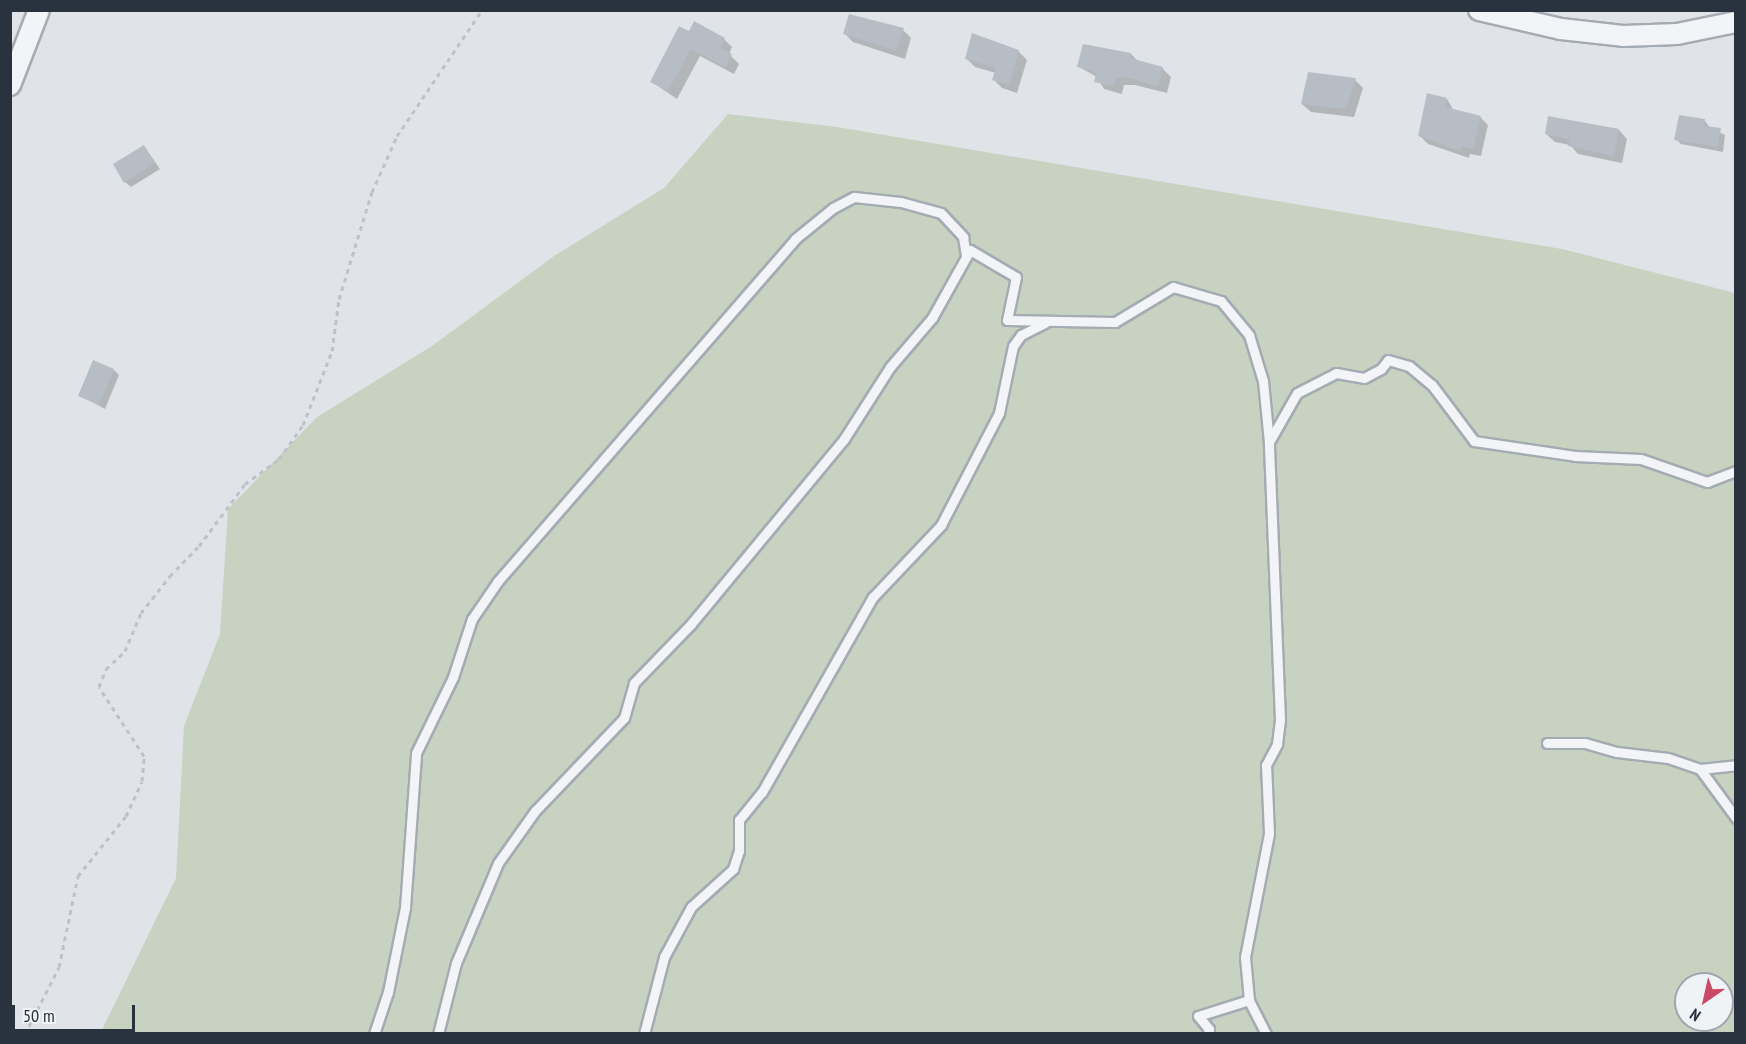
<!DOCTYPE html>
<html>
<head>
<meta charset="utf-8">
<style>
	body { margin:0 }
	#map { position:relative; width:1746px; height:1044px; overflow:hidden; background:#e0e4e8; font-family:"PT Sans Narrow",sans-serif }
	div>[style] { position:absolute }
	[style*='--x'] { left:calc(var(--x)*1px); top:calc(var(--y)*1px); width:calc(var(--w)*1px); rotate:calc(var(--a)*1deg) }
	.green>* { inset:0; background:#c7d2c1 }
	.shadow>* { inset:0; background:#0003 }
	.building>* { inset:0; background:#b7bdc5 }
	.path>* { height:3px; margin-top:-1.5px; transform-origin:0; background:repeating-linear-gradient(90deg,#bec2c7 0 4.5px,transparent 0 9px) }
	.roads { filter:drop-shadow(2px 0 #a5abb2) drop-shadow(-2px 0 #a5abb2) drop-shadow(0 2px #a5abb2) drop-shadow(0 -2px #a5abb2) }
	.lane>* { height:9px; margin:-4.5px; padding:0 4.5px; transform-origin:4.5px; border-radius:4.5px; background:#f2f4f7 }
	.street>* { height:20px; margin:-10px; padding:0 10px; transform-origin:10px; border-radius:10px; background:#f2f4f7 }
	span { translate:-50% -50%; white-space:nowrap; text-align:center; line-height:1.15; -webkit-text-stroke:5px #eff3f6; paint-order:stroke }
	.frame { position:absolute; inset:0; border:12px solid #29333f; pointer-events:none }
	.north { position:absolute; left:1674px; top:972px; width:60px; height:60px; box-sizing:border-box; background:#eff3f6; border:2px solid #a0a6ad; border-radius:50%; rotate:214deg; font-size:16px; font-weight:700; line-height:24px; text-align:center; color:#29333f }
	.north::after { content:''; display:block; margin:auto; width:21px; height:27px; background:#ca4966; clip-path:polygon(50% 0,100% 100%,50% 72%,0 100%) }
	.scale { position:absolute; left:12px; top:1005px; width:123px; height:27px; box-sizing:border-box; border:3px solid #29333f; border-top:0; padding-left:8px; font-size:18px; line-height:21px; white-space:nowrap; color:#29333f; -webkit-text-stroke:4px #eff3f6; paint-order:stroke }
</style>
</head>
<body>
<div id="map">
	<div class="green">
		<div style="clip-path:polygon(evenodd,728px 114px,837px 127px,1562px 249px,1735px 293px,1735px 1033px,100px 1034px,176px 878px,184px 726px,220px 634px,228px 509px,317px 417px,432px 346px,554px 256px,664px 188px,728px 114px,1686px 984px,1722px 984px,1722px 1020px,1686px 1020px,1686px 984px)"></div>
	</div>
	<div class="shadow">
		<div style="clip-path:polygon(903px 30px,911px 38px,905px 59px,853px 42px,844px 33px)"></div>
		<div style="clip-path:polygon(689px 33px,724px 39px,732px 47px,729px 54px,739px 64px,734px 74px,700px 56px,677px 99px,652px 82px)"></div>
		<div style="clip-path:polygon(1018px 51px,1027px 60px,1017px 93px,1002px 88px,994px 80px,996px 73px,975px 67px,967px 59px)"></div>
		<div style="clip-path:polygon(1131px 54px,1139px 62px,1163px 69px,1171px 77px,1167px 93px,1135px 85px,1124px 85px,1122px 94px,1104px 89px,1097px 77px,1079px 67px)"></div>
		<div style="clip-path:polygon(1355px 80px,1363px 88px,1354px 117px,1311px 112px,1302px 104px)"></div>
		<div style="clip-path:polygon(1428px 95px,1447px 99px,1454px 111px,1480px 117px,1488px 125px,1481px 156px,1470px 154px,1469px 158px,1428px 144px,1419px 135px)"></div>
		<div style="clip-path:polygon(1705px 121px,1710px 128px,1725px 135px,1723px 152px,1681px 144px,1676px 139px)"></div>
		<div style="clip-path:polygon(1619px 130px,1627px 139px,1622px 163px,1578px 154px,1570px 145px,1555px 142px,1546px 134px)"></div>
		<div style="clip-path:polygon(144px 146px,160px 169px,131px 187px,125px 182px)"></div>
		<div style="clip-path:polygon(114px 370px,119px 375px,105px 409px,79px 395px)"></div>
	</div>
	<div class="building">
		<div style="clip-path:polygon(849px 14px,904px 28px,896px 51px,843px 34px)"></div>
		<div style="clip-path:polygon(694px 21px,725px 38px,720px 48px,732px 54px,725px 67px,691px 49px,668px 91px,650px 82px,679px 26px,689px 31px)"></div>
		<div style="clip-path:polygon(972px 33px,1019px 50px,1009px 85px,992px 80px,996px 68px,965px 59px)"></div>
		<div style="clip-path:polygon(1083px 44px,1131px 53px,1130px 58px,1163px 67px,1158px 86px,1125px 77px,1116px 78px,1114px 86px,1094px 82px,1096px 74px,1092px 71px,1077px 67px)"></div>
		<div style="clip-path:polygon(1308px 72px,1356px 78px,1346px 109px,1301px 104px)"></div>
		<div style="clip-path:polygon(1427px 93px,1447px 98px,1445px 107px,1481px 116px,1473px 149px,1462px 146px,1461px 151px,1418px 136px)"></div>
		<div style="clip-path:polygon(1679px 115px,1705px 119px,1704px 126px,1721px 128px,1718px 147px,1674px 140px)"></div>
		<div style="clip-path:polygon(1548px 116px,1619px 129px,1614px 156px,1568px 146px,1570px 139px,1545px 134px)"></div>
		<div style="clip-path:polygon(144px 145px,155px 163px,124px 183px,113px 164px)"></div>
		<div style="clip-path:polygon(93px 360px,114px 369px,99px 405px,78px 396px)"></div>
	</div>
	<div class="path">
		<div style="--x:25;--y:1034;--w:75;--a:-63.1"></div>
		<div style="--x:59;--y:967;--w:93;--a:-78.2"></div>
		<div style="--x:78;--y:876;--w:77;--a:-51.3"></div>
		<div style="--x:126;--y:816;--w:38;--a:-65"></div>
		<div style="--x:142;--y:781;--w:25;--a:-85"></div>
		<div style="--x:144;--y:756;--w:82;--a:-123.1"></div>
		<div style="--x:99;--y:687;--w:19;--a:-69"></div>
		<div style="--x:106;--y:669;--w:26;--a:-43"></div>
		<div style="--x:125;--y:651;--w:41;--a:-67.2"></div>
		<div style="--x:141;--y:613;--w:47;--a:-51.9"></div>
		<div style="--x:170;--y:576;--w:42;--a:-46"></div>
		<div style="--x:199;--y:546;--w:77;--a:-53.4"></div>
		<div style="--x:245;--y:484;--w:42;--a:-36.3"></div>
		<div style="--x:279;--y:459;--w:42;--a:-54.8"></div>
		<div style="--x:303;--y:425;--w:79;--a:-68.6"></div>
		<div style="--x:332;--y:351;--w:52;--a:-82.3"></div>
		<div style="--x:339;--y:299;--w:112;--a:-72.9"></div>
		<div style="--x:372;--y:192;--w:61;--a:-65.9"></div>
		<div style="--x:397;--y:136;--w:152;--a:-56"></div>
	</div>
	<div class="roads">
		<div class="lane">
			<div style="--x:1547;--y:743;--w:38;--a:0"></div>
			<div style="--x:1585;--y:743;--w:33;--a:16"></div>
			<div style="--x:1617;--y:752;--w:51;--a:6.7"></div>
			<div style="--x:1668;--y:758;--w:34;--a:19"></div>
			<div style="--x:1700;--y:769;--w:36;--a:-6"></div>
			<div style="--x:1700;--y:769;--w:61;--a:53.7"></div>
			<div style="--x:374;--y:1034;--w:44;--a:-71.6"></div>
			<div style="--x:388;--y:992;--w:86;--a:-78.6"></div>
			<div style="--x:405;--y:908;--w:155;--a:-85.9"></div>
			<div style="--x:416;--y:753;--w:85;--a:-64"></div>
			<div style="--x:453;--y:677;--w:61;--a:-71.9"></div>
			<div style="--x:472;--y:619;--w:46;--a:-55.6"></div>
			<div style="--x:498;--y:581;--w:453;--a:-49"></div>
			<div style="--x:795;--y:239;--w:49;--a:-39.2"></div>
			<div style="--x:833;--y:208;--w:24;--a:-28"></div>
			<div style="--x:854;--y:197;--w:47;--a:6.1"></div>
			<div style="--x:901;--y:202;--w:41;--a:15.4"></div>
			<div style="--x:941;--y:213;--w:33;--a:47"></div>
			<div style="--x:963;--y:237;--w:18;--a:81"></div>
			<div style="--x:438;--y:1034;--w:73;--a:-75.8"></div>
			<div style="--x:456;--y:963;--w:108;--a:-67.2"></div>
			<div style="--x:498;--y:863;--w:64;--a:-54.6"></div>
			<div style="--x:535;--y:811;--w:129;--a:-46.3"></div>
			<div style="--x:624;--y:718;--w:36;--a:-74"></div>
			<div style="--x:634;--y:683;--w:82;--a:-46"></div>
			<div style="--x:691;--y:624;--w:240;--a:-50.4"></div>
			<div style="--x:844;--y:439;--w:85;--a:-57.4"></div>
			<div style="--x:890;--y:367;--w:65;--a:-49.4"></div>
			<div style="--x:932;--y:318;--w:78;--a:-60.8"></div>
			<div style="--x:970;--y:250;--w:53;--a:30.4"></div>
			<div style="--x:1016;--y:277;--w:44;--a:101.8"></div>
			<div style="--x:1007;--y:320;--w:108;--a:1.1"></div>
			<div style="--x:1115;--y:322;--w:68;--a:-31.1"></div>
			<div style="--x:1173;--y:287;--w:50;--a:16.3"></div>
			<div style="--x:1221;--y:301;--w:44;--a:50.5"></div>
			<div style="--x:1249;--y:335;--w:48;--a:73.1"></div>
			<div style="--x:1263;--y:381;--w:61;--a:84.4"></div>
			<div style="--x:644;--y:1034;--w:80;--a:-75.4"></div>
			<div style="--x:664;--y:957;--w:57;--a:-61.6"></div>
			<div style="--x:691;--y:907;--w:57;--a:-42.1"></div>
			<div style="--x:733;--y:869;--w:19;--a:-72"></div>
			<div style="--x:739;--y:851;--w:31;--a:-90"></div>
			<div style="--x:739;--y:820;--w:36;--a:-51"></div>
			<div style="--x:762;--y:792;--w:224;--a:-60.4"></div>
			<div style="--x:873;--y:597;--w:99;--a:-46.6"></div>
			<div style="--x:941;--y:525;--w:126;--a:-62.6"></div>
			<div style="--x:999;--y:413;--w:68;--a:-78.2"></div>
			<div style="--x:1013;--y:346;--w:14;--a:-54"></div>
			<div style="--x:1021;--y:335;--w:27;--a:-27"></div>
			<div style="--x:1208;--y:1034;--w:5;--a:-79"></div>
			<div style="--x:1209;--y:1029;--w:17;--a:-130"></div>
			<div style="--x:1198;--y:1016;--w:53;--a:-17.4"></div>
			<div style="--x:1266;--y:1034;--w:38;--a:-117"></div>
			<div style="--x:1249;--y:1000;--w:43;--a:-95.3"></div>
			<div style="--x:1245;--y:957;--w:126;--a:-79"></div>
			<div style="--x:1269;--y:833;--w:68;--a:-92.5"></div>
			<div style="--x:1266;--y:765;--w:24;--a:-62"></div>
			<div style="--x:1277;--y:744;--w:24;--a:-83"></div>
			<div style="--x:1280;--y:720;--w:278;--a:-92.3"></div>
			<div style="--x:1269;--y:442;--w:56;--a:-60.3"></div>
			<div style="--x:1297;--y:393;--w:44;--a:-27.1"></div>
			<div style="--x:1336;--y:373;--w:28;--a:10"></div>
			<div style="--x:1364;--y:378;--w:19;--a:-28"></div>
			<div style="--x:1381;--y:369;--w:11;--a:-52"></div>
			<div style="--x:1388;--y:360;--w:22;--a:16"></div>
			<div style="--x:1409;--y:366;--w:30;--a:40"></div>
			<div style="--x:1432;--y:385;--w:70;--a:53.1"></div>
			<div style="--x:1474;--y:441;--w:102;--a:8.4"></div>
			<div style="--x:1575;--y:456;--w:66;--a:2.6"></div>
			<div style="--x:1641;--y:459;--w:70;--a:19.2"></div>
			<div style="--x:1707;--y:482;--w:31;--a:-21"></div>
		</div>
		<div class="street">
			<div style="--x:1479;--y:10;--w:84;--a:13"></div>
			<div style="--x:1561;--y:29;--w:62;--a:6.4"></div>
			<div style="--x:1623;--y:36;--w:54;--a:-2.1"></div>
			<div style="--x:1677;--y:34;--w:60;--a:-11.5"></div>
			<div style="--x:10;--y:85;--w:80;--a:-68.9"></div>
		</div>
	</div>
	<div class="frame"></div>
	<div class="north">N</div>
	<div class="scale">50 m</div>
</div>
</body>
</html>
